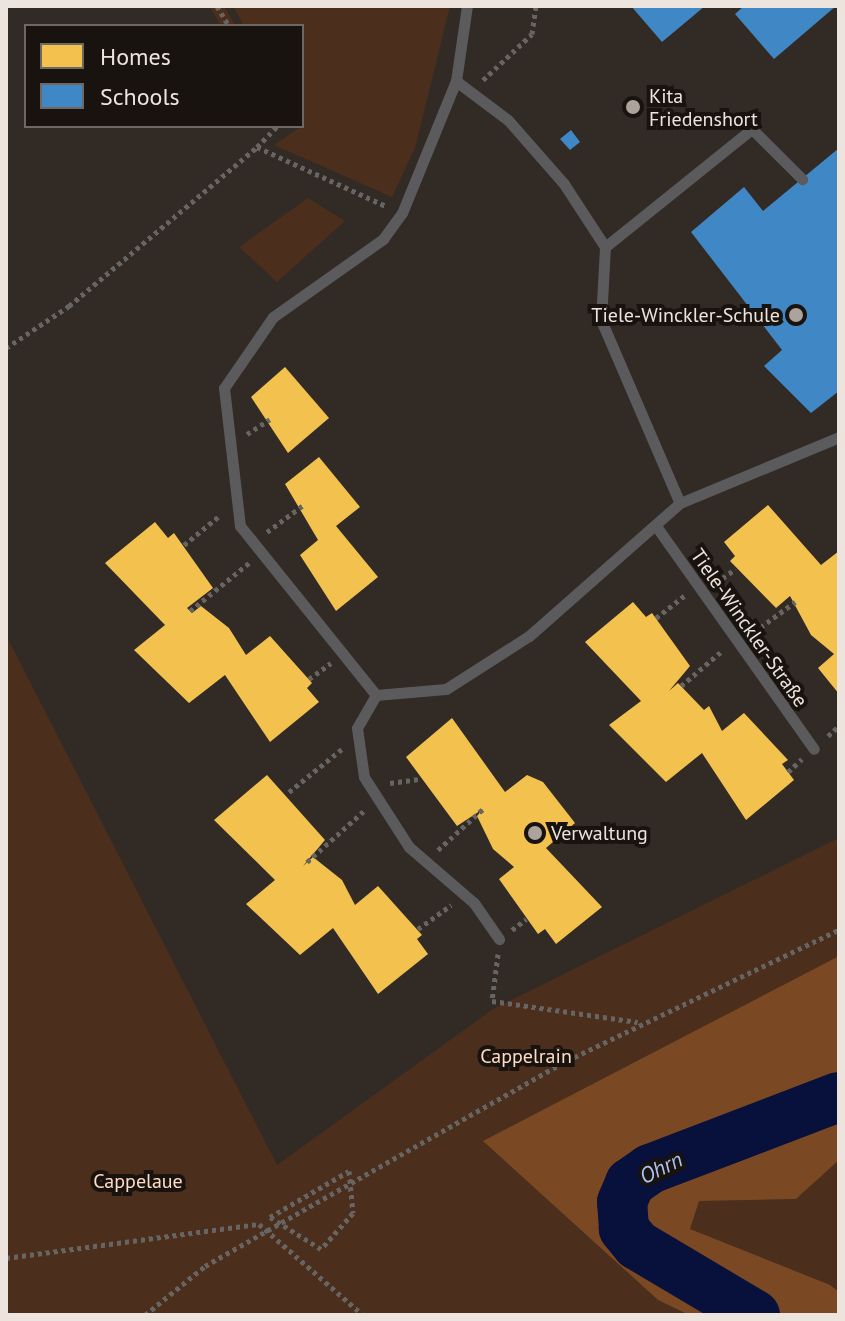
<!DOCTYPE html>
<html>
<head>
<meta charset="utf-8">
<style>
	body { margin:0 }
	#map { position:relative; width:845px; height:1321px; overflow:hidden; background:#322a25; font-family:"PT Sans",sans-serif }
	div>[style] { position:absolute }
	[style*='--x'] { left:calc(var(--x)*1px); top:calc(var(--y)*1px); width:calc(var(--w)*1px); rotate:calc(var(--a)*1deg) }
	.green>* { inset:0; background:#4b2e1b }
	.forest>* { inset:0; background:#7a4823 }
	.homes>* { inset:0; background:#f2c14e }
	.schools>* { inset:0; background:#3f88c5 }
	.river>* { height:50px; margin:-25px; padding:0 25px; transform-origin:25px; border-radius:25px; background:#08103c }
	.path>* { height:5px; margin-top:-2.5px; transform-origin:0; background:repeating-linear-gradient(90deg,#676564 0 4px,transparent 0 8px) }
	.service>* { height:11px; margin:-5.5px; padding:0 5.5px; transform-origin:5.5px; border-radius:5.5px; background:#5b5a5c }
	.dots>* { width:22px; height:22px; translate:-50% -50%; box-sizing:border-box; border:4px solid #19130f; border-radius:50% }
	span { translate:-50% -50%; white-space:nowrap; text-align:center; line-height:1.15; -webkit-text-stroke:8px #19130f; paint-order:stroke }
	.poi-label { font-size:20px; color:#ede4de }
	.left { translate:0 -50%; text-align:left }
	.right { translate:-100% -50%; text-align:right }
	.street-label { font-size:20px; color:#ede4de }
	.park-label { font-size:20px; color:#ffdcc5 }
	.water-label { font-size:22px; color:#adc3f5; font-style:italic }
	.frame { position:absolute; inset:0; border:8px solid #ede4de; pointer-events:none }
	.legend { position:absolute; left:24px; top:24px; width:280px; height:104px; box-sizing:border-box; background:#19130f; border:2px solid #6e6762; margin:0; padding:10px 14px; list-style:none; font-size:24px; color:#ede4de }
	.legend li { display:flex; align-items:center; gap:16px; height:40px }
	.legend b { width:40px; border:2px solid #6e6762 }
</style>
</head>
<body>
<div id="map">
	<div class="green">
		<div style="clip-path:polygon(209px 6px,224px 6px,236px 26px,221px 26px)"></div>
		<div style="clip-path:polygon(233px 6px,450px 6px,415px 148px,392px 197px,274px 145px,302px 126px,302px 26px,244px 26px)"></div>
		<div style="clip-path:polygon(308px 198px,345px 221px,277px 282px,239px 247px)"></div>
		<div style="clip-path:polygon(6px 635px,277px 1165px,493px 1009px,839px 838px,839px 956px,484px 1141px,658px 1300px,689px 1315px,6px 1315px)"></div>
		<div style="clip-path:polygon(839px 1160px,839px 1292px,690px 1229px,698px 1201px,796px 1199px)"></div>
	</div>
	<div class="forest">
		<div style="clip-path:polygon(839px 956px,839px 1160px,796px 1199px,699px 1201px,690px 1229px,830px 1285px,839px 1292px,839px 1315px,689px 1315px,658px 1300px,483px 1141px)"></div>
	</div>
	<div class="homes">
		<div style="clip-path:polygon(285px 367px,329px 418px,288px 453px,251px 397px)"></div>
		<div style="clip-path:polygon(319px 457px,360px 507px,336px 526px,378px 577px,336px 611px,300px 555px,318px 540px,285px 484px)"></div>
		<div style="clip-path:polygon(768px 505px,821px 565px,839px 551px,839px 694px,818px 668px,834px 654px,811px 635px,790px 596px,776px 608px,730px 561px,735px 556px,724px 542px)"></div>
		<div style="clip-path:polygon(155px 522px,168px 538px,174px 533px,213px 588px,187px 608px,192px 613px,201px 606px,229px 628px,246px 655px,270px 636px,312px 683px,307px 688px,319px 702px,270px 742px,225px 675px,189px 703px,134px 650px,165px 625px,105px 563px)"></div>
		<div style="clip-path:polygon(633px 602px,646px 617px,652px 613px,690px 666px,669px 691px,678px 683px,704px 710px,709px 706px,722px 731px,744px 713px,788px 760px,782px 764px,794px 780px,746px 820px,702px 753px,666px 782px,609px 725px,641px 701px,585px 642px)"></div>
		<div style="clip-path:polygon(452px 718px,505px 792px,527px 775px,543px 782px,575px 823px,546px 848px,602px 907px,556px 944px,545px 929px,538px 934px,499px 879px,514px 867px,493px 849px,477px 816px,483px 809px,457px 826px,406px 757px)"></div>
		<div style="clip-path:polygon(267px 775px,325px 840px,303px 866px,313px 857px,342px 880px,355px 905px,378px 886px,422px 935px,417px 939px,428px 954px,378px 994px,333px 928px,300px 955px,246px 904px,275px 880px,214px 820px)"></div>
	</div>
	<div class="schools">
		<div style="clip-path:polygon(631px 6px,705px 6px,662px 42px)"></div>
		<div style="clip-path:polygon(744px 6px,836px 6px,774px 59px,735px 14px)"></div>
		<div style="clip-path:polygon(571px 130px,580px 142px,570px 150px,560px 139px)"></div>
		<div style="clip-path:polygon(839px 148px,839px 391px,811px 413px,764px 366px,782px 350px,691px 232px,744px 187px,763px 211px)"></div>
	</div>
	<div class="river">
		<div style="--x:755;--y:1315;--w:137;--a:-149.3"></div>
		<div style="--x:637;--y:1245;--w:21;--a:-129"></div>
		<div style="--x:624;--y:1229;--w:27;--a:-94"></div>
		<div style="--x:622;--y:1202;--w:21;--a:-67"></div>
		<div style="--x:630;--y:1183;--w:24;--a:-35"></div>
		<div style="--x:650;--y:1169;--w:202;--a:-20.9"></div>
	</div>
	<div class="path">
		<div style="--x:217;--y:6;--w:23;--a:59"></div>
		<div style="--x:483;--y:80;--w:67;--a:-43.2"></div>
		<div style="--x:532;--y:34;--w:28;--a:-82"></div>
		<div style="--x:257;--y:147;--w:29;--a:-46"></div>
		<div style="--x:6;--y:348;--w:76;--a:-33.7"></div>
		<div style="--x:69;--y:306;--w:246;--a:-40.2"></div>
		<div style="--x:257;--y:147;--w:142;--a:24.6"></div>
		<div style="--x:247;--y:434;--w:27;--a:-33"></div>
		<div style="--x:267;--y:532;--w:44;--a:-36.6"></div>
		<div style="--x:184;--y:545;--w:45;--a:-39.6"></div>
		<div style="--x:716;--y:583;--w:24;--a:-36"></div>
		<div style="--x:190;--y:611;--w:77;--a:-39.2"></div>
		<div style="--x:656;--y:618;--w:36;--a:-38"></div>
		<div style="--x:754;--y:632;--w:51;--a:-36.2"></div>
		<div style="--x:309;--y:679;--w:27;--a:-36"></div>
		<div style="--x:681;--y:686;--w:54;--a:-40.5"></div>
		<div style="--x:828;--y:736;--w:15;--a:-42"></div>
		<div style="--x:788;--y:772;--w:19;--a:-43"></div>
		<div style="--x:390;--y:783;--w:29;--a:-8"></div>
		<div style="--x:289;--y:792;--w:68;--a:-39.1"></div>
		<div style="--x:438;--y:850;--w:61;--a:-42.3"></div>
		<div style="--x:307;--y:862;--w:78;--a:-41.9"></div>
		<div style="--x:418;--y:929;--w:41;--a:-36"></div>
		<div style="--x:512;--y:930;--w:18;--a:-38"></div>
		<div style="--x:498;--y:954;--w:47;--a:97.3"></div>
		<div style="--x:492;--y:1001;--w:147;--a:8.2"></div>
		<div style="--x:349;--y:1171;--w:42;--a:84.6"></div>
		<div style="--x:353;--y:1213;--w:48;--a:131.6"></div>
		<div style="--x:321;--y:1249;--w:60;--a:-147.9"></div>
		<div style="--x:270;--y:1217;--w:91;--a:-30.2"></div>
		<div style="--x:6;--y:1258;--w:255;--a:-7.7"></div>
		<div style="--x:259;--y:1224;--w:138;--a:41.2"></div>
		<div style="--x:145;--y:1315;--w:77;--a:-39.2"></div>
		<div style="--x:205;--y:1266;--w:408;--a:-29.6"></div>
		<div style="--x:560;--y:1064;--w:310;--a:-25.7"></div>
	</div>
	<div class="service">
		<div style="--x:456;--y:81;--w:65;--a:36.9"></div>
		<div style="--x:508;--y:120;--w:85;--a:48.8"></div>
		<div style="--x:564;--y:184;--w:75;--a:56.9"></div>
		<div style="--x:605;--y:247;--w:73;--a:93.1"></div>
		<div style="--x:601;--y:320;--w:199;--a:66.7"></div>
		<div style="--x:605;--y:247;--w:189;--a:-38.8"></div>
		<div style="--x:752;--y:129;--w:71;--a:45"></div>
		<div style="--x:656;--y:526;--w:273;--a:54.7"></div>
		<div style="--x:376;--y:695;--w:217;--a:-128.8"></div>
		<div style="--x:240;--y:526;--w:139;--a:-96.6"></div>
		<div style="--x:224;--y:388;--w:86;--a:-55.4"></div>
		<div style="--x:273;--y:317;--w:135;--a:-35.3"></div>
		<div style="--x:383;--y:239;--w:32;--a:-54"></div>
		<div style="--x:402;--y:213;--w:143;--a:-67.8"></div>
		<div style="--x:456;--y:81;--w:76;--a:-81.7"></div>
		<div style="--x:376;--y:695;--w:70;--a:-4.9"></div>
		<div style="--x:446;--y:689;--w:98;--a:-32.6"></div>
		<div style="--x:529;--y:636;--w:201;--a:-41.4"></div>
		<div style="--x:680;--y:503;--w:172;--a:-22.5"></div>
		<div style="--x:376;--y:695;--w:38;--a:120"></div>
		<div style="--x:357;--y:728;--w:49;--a:81.9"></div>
		<div style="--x:364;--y:777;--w:83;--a:57.3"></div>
		<div style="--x:409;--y:847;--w:86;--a:40.7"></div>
		<div style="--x:474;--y:903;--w:44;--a:55.2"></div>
	</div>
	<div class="dots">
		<div style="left:633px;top:107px;background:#aca39d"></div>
		<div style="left:796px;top:315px;background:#aca39d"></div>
		<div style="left:535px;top:833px;background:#aca39d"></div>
	</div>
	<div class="poi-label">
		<span class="left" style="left:649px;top:108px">Kita<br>Friedenshort</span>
		<span class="right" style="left:780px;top:315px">Tiele-Winckler-Schule</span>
		<span class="left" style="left:551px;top:833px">Verwaltung</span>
	</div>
	<div class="street-label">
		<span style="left:749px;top:628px;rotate:55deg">Tiele-Winckler-Straße</span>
	</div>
	<div class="park-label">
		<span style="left:526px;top:1056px">Cappelrain</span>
		<span style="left:138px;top:1181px">Cappelaue</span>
	</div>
	<div class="water-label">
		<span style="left:661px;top:1168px;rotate:-26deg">Ohrn</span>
	</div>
	<div class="frame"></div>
	<ul class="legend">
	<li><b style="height:22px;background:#f2c14e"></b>Homes</li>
	<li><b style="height:22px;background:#3f88c5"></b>Schools</li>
	</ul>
</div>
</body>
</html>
